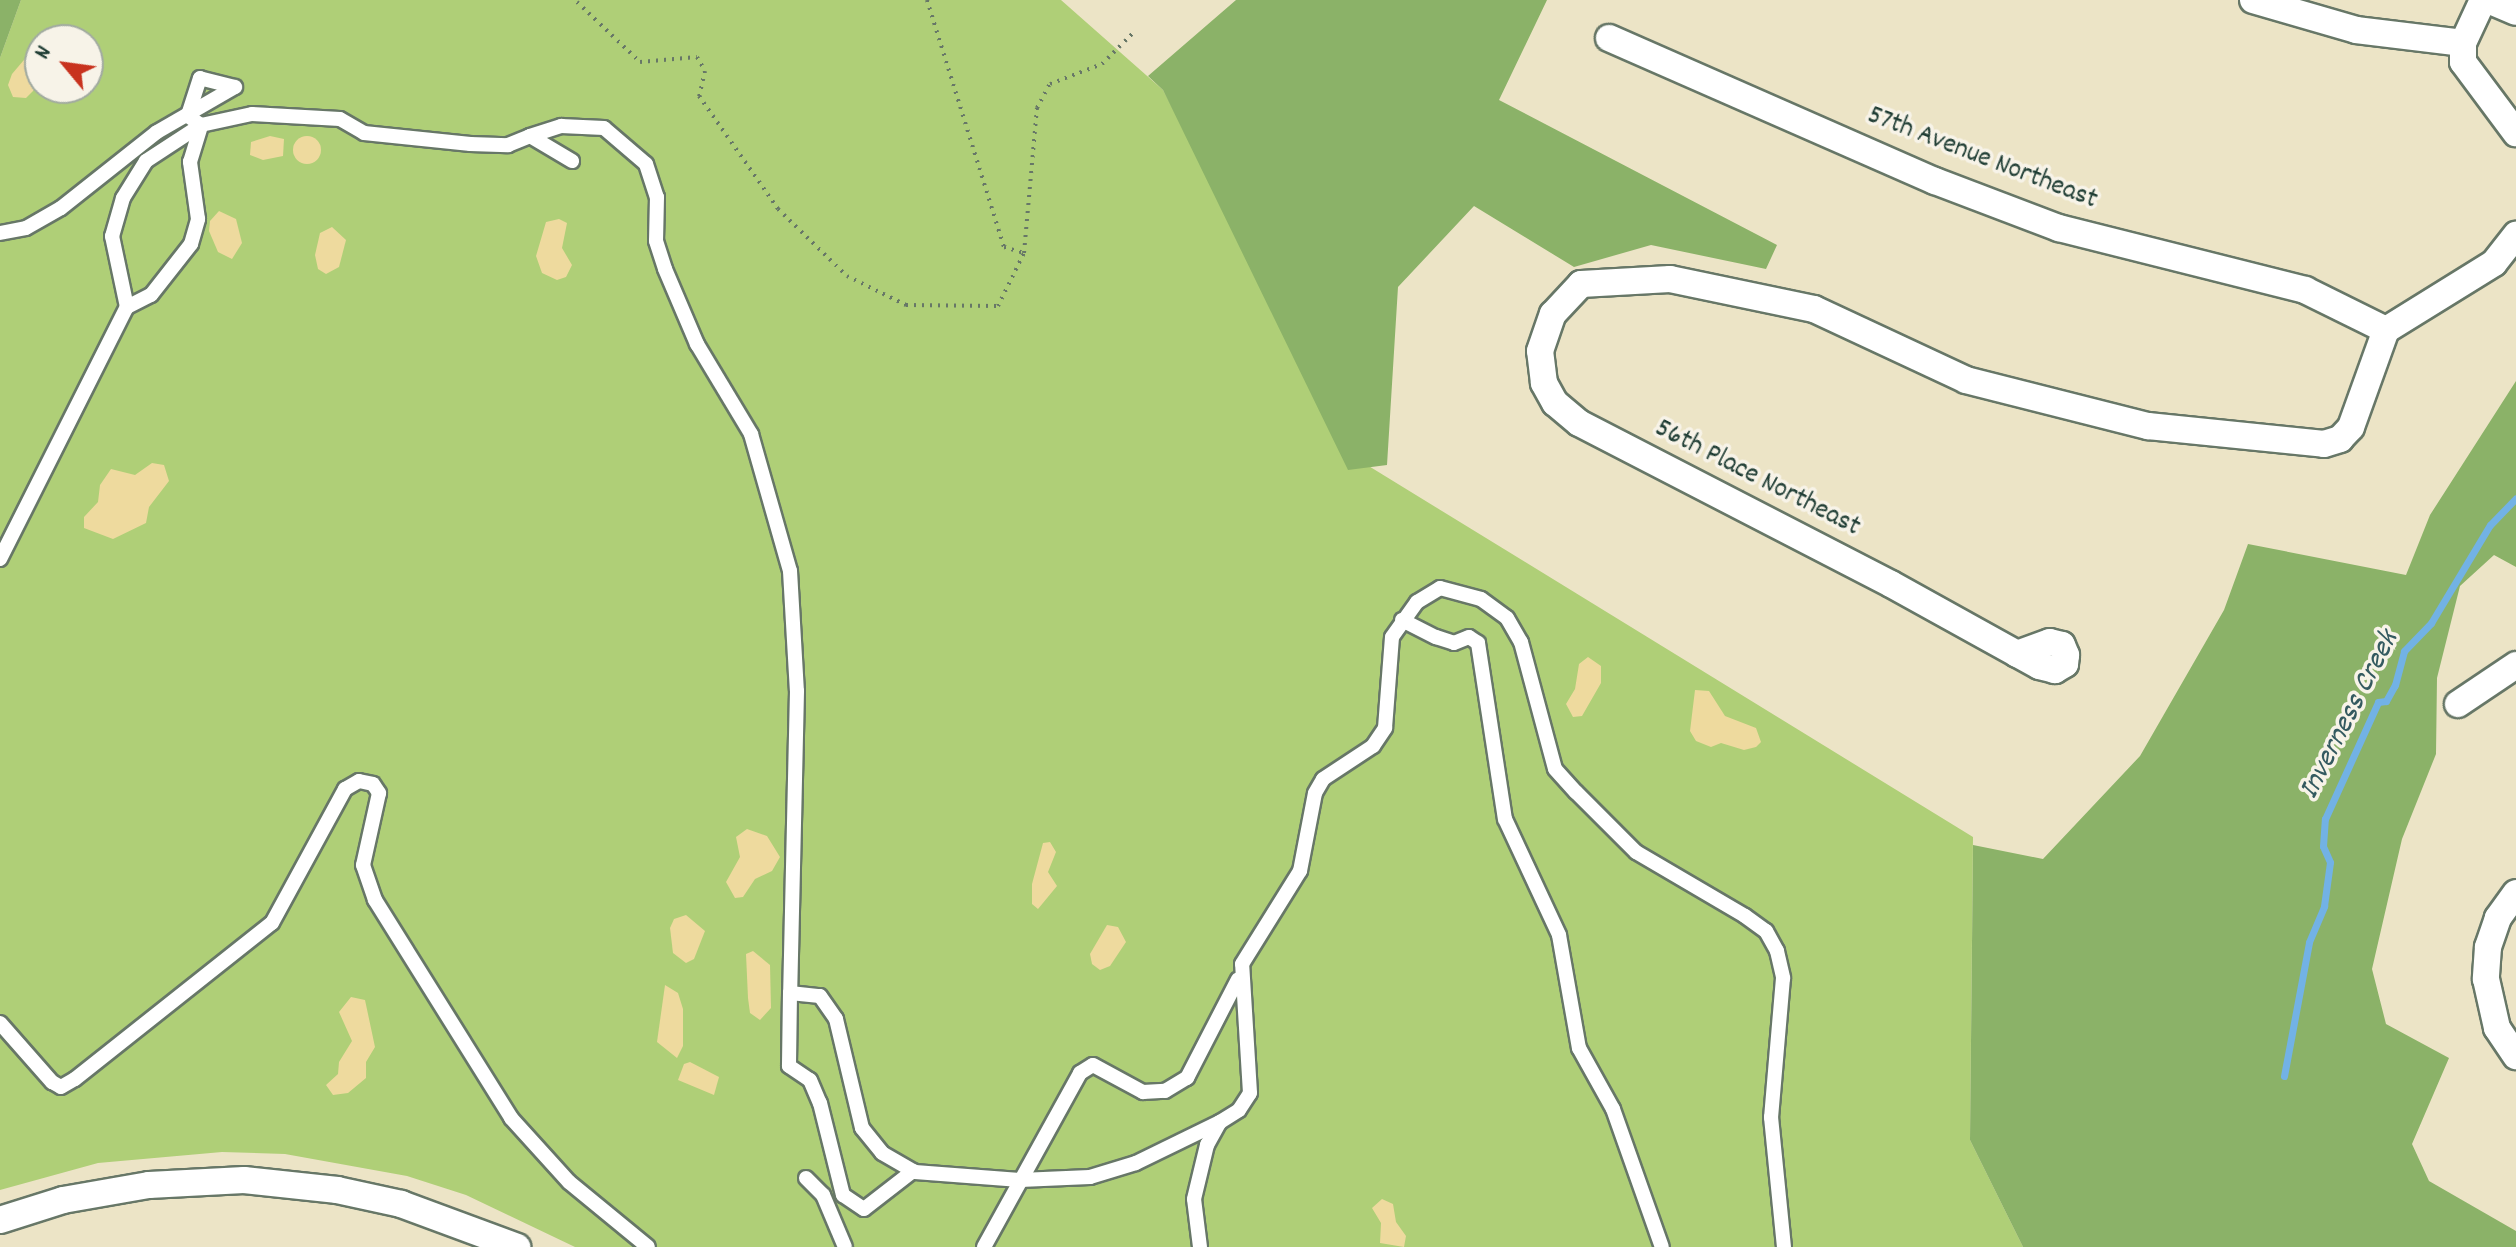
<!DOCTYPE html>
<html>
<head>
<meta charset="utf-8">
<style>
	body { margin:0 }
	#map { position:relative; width:2516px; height:1247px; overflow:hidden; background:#ece4c6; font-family:Dekko,sans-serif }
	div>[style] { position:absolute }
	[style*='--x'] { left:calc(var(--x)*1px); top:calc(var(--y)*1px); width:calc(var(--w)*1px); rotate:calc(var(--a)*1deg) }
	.green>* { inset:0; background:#afcf77 }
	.forest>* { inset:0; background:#8bb268 }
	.sand>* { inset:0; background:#eeda9e }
	.round { border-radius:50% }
	.stream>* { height:7px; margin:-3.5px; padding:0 3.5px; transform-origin:3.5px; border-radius:3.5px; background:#72b2e5 }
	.path>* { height:4px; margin-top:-2px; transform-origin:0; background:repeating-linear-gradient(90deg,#677767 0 2px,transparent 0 8px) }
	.roads { filter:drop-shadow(2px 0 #677767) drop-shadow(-2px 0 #677767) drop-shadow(0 2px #677767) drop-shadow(0 -2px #677767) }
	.lane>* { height:14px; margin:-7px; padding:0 7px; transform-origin:7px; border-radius:7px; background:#fff }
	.street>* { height:26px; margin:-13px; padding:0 13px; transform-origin:13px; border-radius:13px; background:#fff }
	span { translate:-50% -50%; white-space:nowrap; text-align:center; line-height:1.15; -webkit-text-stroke:7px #f7f3e8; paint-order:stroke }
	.street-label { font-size:28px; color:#1f3d34 }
	.water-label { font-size:30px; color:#345a60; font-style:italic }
	.north { position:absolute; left:24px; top:24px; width:80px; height:80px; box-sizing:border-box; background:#f7f3e8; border:2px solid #a1aaa0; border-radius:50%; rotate:299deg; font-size:22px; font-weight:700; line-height:32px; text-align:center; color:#1f3d34 }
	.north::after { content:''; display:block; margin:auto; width:28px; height:36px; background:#c8321e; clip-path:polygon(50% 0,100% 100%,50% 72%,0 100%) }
</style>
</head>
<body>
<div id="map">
	<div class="green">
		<div style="clip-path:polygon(evenodd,21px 0,1061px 0,1163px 90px,1354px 457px,1973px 837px,1970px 1140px,2023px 1247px,575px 1247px,466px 1195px,407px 1176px,285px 1154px,222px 1152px,98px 1163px,0 1190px,0 58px,21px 0,40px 40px,88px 40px,88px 88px,40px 88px,40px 40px)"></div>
	</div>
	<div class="forest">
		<div style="clip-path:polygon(0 0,21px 0,0 58px)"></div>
		<div style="clip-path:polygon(1236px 0,1547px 0,1499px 100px,1777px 245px,1766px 269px,1651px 245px,1574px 267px,1474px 206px,1398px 287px,1387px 465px,1348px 470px,1163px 90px,1148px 76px)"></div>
		<div style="clip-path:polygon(2516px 381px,2516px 567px,2494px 555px,2460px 586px,2437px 678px,2436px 754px,2402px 839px,2372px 969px,2386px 1024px,2449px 1058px,2412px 1144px,2429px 1181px,2516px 1231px,2516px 1247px,2023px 1247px,1970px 1140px,1973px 845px,2043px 859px,2140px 756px,2224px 610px,2248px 544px,2406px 575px,2430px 515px)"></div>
	</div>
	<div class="sand">
		<div style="clip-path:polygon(40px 50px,40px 78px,33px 91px,26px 98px,13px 97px,8px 85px,12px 74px,29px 54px)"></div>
		<div class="round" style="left:293px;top:136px;width:28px;height:28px"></div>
		<div style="clip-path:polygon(270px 136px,284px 139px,283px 156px,263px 160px,250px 155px,251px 142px)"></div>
		<div style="clip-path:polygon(219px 211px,236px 219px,242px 243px,232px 259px,218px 252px,209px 231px,210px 221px)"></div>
		<div style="clip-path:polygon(559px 219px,567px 223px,562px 248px,572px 265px,566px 277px,557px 280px,542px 273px,536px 256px,546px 222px)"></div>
		<div style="clip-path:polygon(332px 227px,346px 240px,339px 267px,326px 274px,318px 269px,315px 255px,320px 233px)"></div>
		<div style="clip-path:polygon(152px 463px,164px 465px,169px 481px,149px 507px,146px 523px,113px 539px,84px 528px,84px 517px,98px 502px,100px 485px,111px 469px,135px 475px)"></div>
		<div style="clip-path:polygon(1588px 657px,1601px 666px,1601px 683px,1582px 716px,1573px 717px,1566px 704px,1575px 689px,1579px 664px)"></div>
		<div style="clip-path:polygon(1695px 690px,1709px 691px,1725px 716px,1756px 728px,1761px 742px,1756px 747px,1744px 750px,1721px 743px,1711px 747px,1696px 741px,1690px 731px)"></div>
		<div style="clip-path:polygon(747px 829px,767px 836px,780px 857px,772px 871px,755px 879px,743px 897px,735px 898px,726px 882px,740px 857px,736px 837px)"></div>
		<div style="clip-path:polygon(1050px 842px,1056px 852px,1048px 872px,1057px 886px,1038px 909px,1032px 904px,1032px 884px,1043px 843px)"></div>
		<div style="clip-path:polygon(686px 915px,705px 931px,694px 959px,686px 963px,673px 953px,670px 928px,674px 919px)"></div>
		<div style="clip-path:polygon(1107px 925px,1118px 927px,1126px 942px,1110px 966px,1100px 970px,1092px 964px,1090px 954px)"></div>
		<div style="clip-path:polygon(753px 951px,770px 965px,771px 1008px,760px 1020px,750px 1013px,748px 998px,746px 954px)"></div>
		<div style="clip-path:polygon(665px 985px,678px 993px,683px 1009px,683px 1046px,677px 1058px,657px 1042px)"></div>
		<div style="clip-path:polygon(351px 997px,365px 1000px,375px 1047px,366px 1062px,366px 1078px,348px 1093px,333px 1095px,326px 1085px,338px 1074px,339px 1062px,352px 1041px,339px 1012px)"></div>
		<div style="clip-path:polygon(690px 1062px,719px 1077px,714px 1095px,678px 1080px,684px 1064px)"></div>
		<div style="clip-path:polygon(1382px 1199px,1393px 1204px,1396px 1222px,1406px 1236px,1404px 1247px,1380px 1243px,1381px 1223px,1372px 1208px)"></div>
	</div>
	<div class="stream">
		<div style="--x:2284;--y:1076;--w:136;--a:-79.4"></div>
		<div style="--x:2309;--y:942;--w:39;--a:-67"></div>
		<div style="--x:2324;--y:906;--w:44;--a:-82.2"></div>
		<div style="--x:2330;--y:862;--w:17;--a:-114"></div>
		<div style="--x:2323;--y:846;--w:27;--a:-86"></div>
		<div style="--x:2325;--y:819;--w:128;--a:-65.6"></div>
		<div style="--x:2378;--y:702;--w:8;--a:-7"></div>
		<div style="--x:2386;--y:701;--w:18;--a:-61"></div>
		<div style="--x:2395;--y:685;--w:35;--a:-75"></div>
		<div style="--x:2404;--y:651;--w:39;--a:-46"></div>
		<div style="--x:2431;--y:623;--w:114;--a:-59"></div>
		<div style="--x:2490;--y:525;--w:37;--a:-46"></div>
	</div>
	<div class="path">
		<div style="--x:927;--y:0;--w:259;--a:72.7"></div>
		<div style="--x:1004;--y:247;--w:21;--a:17"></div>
		<div style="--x:577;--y:2;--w:87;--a:43.6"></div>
		<div style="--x:640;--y:62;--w:57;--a:-5"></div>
		<div style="--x:697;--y:57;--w:16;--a:60"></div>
		<div style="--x:705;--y:71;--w:26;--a:103"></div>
		<div style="--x:699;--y:96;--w:138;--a:55"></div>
		<div style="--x:778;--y:209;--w:96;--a:44.2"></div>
		<div style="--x:847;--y:276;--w:66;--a:26.2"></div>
		<div style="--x:906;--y:305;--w:92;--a:0.6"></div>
		<div style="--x:998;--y:306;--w:59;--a:-63.9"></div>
		<div style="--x:1024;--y:253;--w:146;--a:-84.9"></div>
		<div style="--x:1037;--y:108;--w:27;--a:-62"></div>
		<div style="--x:1050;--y:84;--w:56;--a:-21"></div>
		<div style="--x:1102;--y:64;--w:44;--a:-45"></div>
	</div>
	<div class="roads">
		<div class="lane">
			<div style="--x:235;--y:87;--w:36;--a:-166"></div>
			<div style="--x:200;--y:78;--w:40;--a:108"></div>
			<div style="--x:188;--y:116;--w:16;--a:35"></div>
			<div style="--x:201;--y:125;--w:52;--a:-12.2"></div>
			<div style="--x:252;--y:114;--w:88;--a:3.3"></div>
			<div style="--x:340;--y:119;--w:28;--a:30"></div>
			<div style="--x:364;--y:133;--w:107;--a:5.9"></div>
			<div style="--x:470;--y:144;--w:38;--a:2"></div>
			<div style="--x:508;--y:145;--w:24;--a:-22"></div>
			<div style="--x:530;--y:136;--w:49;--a:30.8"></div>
			<div style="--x:530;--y:136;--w:33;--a:-18"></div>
			<div style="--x:561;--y:126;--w:43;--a:2.7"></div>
			<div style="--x:604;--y:128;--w:55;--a:40.6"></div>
			<div style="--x:646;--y:164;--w:35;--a:72"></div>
			<div style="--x:657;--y:197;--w:44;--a:91.3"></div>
			<div style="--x:656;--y:241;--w:29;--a:72"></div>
			<div style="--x:665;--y:269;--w:82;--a:66.9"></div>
			<div style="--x:697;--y:344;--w:105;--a:59"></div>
			<div style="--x:751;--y:434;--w:142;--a:74.1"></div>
			<div style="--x:790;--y:571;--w:120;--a:86.7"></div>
			<div style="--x:797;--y:691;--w:302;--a:91.3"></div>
			<div style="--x:790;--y:993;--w:30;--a:6"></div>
			<div style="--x:820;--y:996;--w:28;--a:55"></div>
			<div style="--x:836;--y:1019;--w:112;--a:76.6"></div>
			<div style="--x:862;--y:1128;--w:32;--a:51"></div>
			<div style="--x:882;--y:1153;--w:38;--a:30"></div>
			<div style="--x:915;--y:1172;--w:105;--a:4.4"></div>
			<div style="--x:1020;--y:1180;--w:70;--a:-2.5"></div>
			<div style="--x:1090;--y:1177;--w:48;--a:-16.9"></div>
			<div style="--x:1136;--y:1163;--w:93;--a:-26"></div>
			<div style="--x:0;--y:233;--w:26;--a:-11"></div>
			<div style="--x:26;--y:228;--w:40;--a:-29.7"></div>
			<div style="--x:61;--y:208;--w:122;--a:-38.4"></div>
			<div style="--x:157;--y:132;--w:90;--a:-30"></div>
			<div style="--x:0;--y:559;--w:282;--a:-63.3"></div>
			<div style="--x:127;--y:307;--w:27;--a:-27"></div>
			<div style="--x:151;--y:295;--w:65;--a:-51.9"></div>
			<div style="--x:191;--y:244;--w:26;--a:-74"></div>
			<div style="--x:198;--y:219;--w:58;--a:-98"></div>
			<div style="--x:190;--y:162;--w:39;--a:-73"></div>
			<div style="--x:201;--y:125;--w:66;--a:146.8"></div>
			<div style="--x:146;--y:161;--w:44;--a:121.9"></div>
			<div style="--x:123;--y:198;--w:40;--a:106"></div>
			<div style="--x:112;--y:236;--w:73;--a:78.1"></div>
			<div style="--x:1402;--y:620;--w:38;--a:27"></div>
			<div style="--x:1436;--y:637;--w:19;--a:18"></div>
			<div style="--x:1454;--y:643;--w:16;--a:-22"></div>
			<div style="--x:1469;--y:637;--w:11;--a:34"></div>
			<div style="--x:1478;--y:643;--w:178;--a:81.3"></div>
			<div style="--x:1505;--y:819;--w:128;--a:65"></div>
			<div style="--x:1559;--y:935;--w:115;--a:80"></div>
			<div style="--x:1579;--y:1048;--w:70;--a:60.9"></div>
			<div style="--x:1613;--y:1109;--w:146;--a:70.5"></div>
			<div style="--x:790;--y:993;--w:73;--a:90.8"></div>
			<div style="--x:789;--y:1066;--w:25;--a:34"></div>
			<div style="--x:810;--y:1080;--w:25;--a:67"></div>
			<div style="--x:820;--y:1103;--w:95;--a:76"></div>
			<div style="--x:843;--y:1195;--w:25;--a:34"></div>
			<div style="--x:864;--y:1209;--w:62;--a:-37.8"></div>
			<div style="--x:0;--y:1023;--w:79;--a:48.6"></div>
			<div style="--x:52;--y:1082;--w:10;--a:29"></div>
			<div style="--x:61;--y:1087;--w:16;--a:-30"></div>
			<div style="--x:75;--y:1079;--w:251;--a:-38.4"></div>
			<div style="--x:272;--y:923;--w:153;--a:-61.4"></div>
			<div style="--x:345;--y:789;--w:16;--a:-30"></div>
			<div style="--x:359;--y:781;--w:14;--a:12"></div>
			<div style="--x:373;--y:784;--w:11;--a:56"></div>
			<div style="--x:379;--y:793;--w:74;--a:102.5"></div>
			<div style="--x:363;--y:865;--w:37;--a:71"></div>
			<div style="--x:375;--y:900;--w:257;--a:58"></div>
			<div style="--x:511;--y:1118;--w:86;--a:47.8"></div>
			<div style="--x:569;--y:1182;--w:102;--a:39.4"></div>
			<div style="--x:806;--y:1178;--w:24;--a:45"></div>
			<div style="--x:823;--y:1195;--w:56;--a:67.1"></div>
			<div style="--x:984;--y:1247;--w:199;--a:-61.1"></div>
			<div style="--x:1080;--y:1073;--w:15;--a:-32"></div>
			<div style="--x:1093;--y:1065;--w:57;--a:28.4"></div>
			<div style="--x:1143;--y:1092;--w:22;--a:-3"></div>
			<div style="--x:1165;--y:1091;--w:26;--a:-31"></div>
			<div style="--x:1187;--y:1078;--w:111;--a:-62.7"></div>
			<div style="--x:1200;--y:1247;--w:48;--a:-97.1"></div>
			<div style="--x:1194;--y:1199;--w:56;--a:-76.5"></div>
			<div style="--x:1207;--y:1145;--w:26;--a:-61"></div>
			<div style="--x:1220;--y:1122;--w:22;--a:-32"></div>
			<div style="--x:1239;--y:1110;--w:20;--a:-57"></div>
			<div style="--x:1250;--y:1093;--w:129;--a:-93.5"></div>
			<div style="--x:1242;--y:964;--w:110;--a:-58.1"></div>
			<div style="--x:1300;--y:871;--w:79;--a:-79.1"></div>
			<div style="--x:1315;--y:793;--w:16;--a:-60"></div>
			<div style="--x:1323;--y:779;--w:60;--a:-33.4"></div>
			<div style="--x:1373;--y:746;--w:22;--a:-56"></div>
			<div style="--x:1385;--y:728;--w:91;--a:-85.6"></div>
			<div style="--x:1392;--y:637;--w:43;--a:-54.5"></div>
			<div style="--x:1417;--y:602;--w:27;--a:-31"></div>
			<div style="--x:1440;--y:588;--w:42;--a:15"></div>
			<div style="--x:1481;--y:599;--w:32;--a:36"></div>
			<div style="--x:1507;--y:618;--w:28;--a:60"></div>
			<div style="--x:1521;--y:642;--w:131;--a:75"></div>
			<div style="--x:1555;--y:769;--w:31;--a:48"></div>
			<div style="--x:1576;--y:792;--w:85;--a:45"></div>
			<div style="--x:1636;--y:852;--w:126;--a:30.4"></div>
			<div style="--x:1745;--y:916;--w:26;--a:36"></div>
			<div style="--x:1766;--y:931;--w:23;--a:61"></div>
			<div style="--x:1777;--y:951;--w:28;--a:77"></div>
			<div style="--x:1783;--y:978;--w:140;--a:94.9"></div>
			<div style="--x:1771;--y:1117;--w:131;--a:84.3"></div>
		</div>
		<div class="street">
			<div style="--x:2253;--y:0;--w:107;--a:16.2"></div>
			<div style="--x:2356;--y:30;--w:108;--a:6.9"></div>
			<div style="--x:2483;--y:0;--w:47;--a:114.9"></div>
			<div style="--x:2463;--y:43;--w:19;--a:90"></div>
			<div style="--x:2463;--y:62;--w:89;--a:53.3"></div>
			<div style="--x:2488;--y:0;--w:30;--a:23"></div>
			<div style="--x:1609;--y:38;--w:356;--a:23.7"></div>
			<div style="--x:1935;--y:181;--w:133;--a:20.8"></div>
			<div style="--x:2059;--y:228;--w:254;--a:14.1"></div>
			<div style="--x:2305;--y:290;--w:90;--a:26.3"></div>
			<div style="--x:2017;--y:654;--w:35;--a:-20"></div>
			<div style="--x:2050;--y:642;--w:12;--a:14"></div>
			<div style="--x:2062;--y:645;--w:11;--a:68"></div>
			<div style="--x:2066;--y:655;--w:9;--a:96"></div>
			<div style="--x:2065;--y:664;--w:12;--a:149"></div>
			<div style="--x:2055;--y:670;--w:16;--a:-166"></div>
			<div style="--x:2039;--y:666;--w:169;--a:-151"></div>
			<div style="--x:1891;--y:584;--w:351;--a:-152.7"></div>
			<div style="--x:1579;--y:423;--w:31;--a:-140"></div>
			<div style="--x:1555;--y:403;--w:23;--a:-119"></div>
			<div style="--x:1544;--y:383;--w:32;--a:-97"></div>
			<div style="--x:1540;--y:351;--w:39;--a:-71"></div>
			<div style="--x:1553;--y:314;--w:41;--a:-47"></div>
			<div style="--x:1581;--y:284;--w:89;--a:-3.2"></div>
			<div style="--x:1670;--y:279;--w:147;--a:11.8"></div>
			<div style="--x:1814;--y:309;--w:168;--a:25"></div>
			<div style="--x:1966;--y:380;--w:188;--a:14.2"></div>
			<div style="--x:2148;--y:426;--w:177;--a:5.8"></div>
			<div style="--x:2324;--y:444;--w:17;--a:-17"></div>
			<div style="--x:2340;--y:439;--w:16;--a:-47"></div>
			<div style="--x:2351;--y:427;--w:103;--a:-70.2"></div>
			<div style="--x:2386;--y:330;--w:127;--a:-31.8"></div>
			<div style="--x:2494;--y:263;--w:36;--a:-52"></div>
			<div style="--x:2458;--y:704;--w:70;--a:-33.9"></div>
			<div style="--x:2516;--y:893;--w:31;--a:126"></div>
			<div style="--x:2498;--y:918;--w:31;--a:109"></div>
			<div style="--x:2488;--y:947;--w:32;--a:94"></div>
			<div style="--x:2486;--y:979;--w:50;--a:77.3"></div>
			<div style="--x:2497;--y:1028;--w:34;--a:56"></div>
			<div style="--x:0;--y:1220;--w:66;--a:-17.6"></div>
			<div style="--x:63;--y:1200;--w:87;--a:-9.9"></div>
			<div style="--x:149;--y:1185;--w:95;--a:-3"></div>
			<div style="--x:244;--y:1180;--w:94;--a:6.1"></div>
			<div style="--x:337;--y:1190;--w:66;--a:12.3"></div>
			<div style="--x:401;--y:1204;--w:124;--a:20.3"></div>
		</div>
	</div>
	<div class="street-label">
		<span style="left:1982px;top:159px;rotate:21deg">57th Avenue Northeast</span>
		<span style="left:1757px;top:479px;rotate:27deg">56th Place Northeast</span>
	</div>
	<div class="water-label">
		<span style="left:2351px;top:716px;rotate:-63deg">Inverness Creek</span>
	</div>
	<div class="north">N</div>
</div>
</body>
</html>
